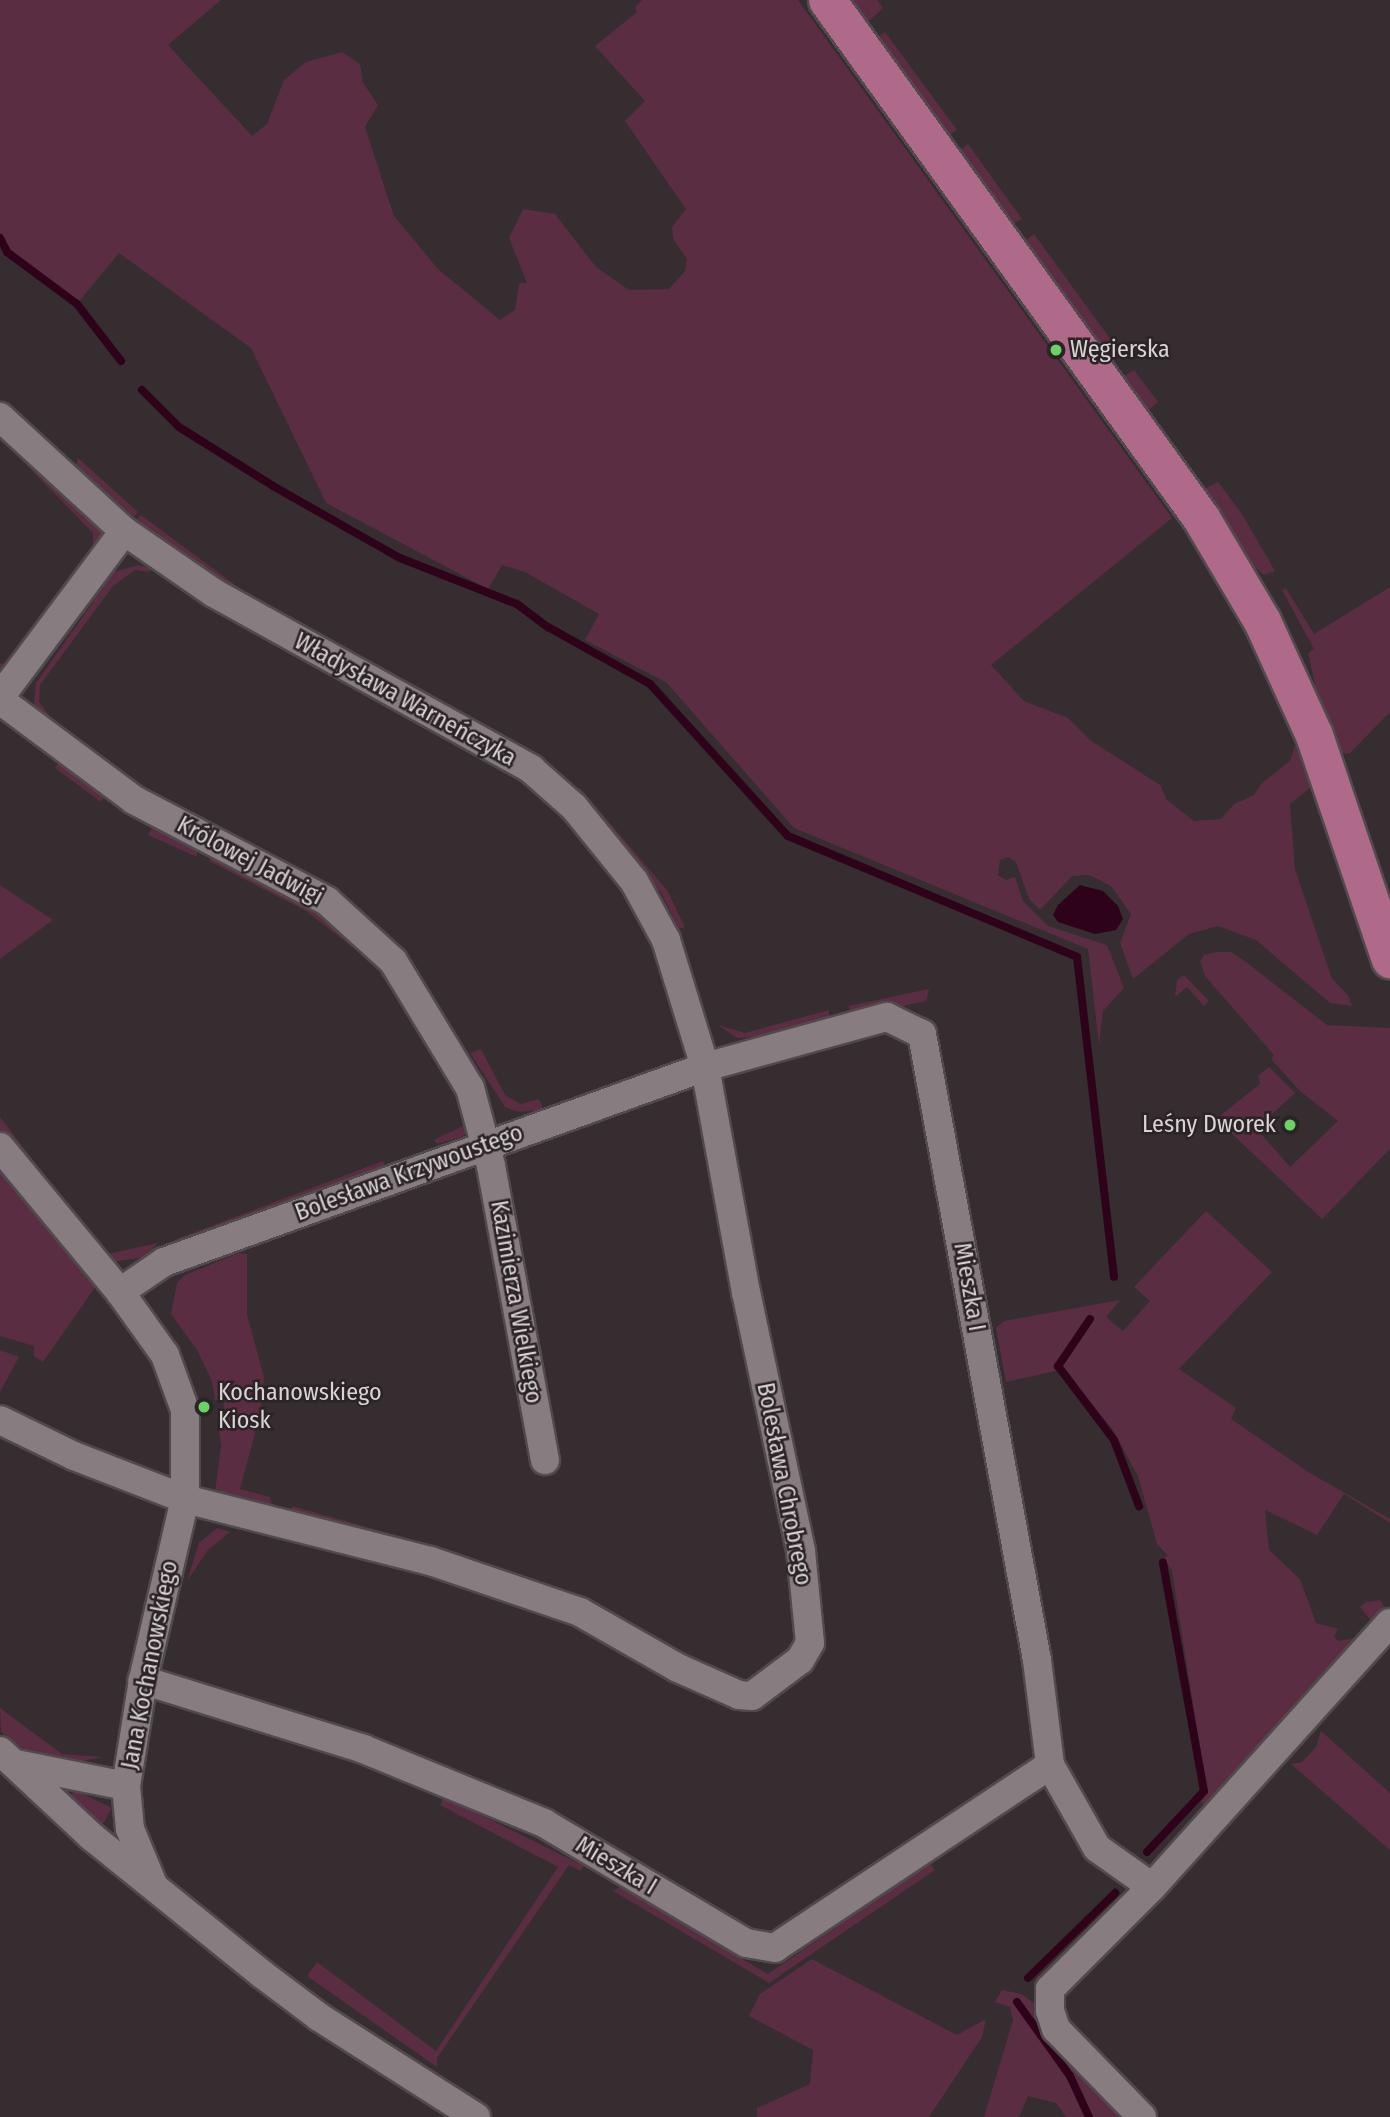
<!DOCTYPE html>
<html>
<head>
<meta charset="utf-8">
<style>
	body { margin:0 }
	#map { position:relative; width:1390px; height:2117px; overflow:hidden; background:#352d30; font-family:"Fira Sans Condensed",sans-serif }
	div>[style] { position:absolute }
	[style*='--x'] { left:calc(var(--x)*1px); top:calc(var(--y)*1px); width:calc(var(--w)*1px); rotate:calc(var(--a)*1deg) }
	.green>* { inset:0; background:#5a2d42 }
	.water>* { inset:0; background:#2e031a }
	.stream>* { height:8px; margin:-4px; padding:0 4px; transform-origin:4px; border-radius:4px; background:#2e031a }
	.roads { filter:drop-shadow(2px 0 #514a4d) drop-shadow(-2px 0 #514a4d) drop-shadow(0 2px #514a4d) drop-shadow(0 -2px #514a4d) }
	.minor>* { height:28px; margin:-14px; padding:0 14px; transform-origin:14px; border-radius:14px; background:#877d81 }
	.major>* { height:37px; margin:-18.5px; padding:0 18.5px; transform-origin:18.5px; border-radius:18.5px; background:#af6989 }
	.dots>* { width:19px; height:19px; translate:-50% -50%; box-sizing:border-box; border:4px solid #2b2326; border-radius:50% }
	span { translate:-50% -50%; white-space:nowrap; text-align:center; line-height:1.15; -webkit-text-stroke:5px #2b2326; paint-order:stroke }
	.poi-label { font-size:24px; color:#d8d3d5 }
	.left { translate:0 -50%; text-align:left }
	.right { translate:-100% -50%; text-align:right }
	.street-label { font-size:24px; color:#d8d3d5 }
</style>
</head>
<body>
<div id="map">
	<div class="green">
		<div style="clip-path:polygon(0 0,221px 0,168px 45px,252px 136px,267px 124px,284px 80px,306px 62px,342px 52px,360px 64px,363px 83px,378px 105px,365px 127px,394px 216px,438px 269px,500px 320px,515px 310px,519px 283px,527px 283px,509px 238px,523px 209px,555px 214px,596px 267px,629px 290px,669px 289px,685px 271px,687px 259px,673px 239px,672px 227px,686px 209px,625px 121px,645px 101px,595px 46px,637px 12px,635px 7px,642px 0,798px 0,1172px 518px,991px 665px,1024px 701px,1068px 718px,1090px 740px,1160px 785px,1167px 800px,1194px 821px,1221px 819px,1234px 804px,1254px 795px,1262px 783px,1290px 761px,1295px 745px,1311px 787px,1290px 804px,1295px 869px,1332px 979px,1348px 995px,1352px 1006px,1330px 1003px,1256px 940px,1218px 926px,1189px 934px,1133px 979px,1120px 943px,1131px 914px,1111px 886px,1089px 875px,1072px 876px,1040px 910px,1029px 899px,1016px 862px,1008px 857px,1000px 860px,998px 875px,1006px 880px,1015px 877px,1023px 901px,1048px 926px,1107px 945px,1124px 988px,1103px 1011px,1099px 1045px,1088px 949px,794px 828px,667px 683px,585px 640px,599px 614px,525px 572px,502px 565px,488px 589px,326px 503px,251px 348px,119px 253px,77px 304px,7px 252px,0 235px)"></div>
		<div style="clip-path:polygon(845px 0,877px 0,883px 8px,864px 26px)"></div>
		<div style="clip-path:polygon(885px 32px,957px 130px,945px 138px,875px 39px)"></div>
		<div style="clip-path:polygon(968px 144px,1022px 219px,1010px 226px,958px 152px)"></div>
		<div style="clip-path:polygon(1034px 234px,1122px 355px,1111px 363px,1023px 242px)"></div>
		<div style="clip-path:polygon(1134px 370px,1158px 402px,1147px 412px,1122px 378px)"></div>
		<div style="clip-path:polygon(0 431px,96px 515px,104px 532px,102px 547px,6px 673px,0 673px,0 664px,10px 662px,93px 550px,93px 533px,0 438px)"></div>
		<div style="clip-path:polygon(78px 458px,138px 512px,134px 517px,76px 466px)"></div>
		<div style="clip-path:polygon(1218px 482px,1242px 514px,1275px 571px,1264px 575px,1241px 556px,1200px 491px)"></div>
		<div style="clip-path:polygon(141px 515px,249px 595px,246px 599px,171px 547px,136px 520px)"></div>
		<div style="clip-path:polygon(138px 565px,151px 568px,150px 572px,135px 570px,113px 586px,40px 685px,39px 702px,53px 720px,50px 723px,34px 704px,36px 683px,114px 572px)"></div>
		<div style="clip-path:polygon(1390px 587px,1390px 712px,1349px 754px,1342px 753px,1334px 746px,1318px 698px,1308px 653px,1314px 649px,1282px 590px,1286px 588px,1314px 634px)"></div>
		<div style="clip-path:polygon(59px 763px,105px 796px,101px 802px,55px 768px)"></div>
		<div style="clip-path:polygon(580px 788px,667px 890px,685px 927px,679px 929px,661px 893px,615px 833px,573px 790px)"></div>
		<div style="clip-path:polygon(153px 826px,197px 848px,197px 857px,148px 835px)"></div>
		<div style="clip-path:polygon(215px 856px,269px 881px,330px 919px,367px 952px,368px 959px,306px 911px,209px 861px)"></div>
		<div style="clip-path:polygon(0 885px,53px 920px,0 959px)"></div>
		<div style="clip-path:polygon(1216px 952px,1231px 952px,1246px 962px,1327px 1025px,1390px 1028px,1390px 1149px,1322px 1219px,1225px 1127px,1260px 1133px,1290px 1167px,1338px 1121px,1300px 1091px,1271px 1059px,1274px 1055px,1205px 976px,1200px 961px,1204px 955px)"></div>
		<div style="clip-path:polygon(385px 971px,468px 1100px,469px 1133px,461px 1137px,437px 1144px,434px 1140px,463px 1126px,466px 1113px,403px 1000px,380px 975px)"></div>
		<div style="clip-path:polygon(1184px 975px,1209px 1001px,1204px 1006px,1187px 987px,1175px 997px,1177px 980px)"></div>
		<div style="clip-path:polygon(929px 989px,926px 1001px,854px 1017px,848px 1006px)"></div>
		<div style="clip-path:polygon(829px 1010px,829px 1022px,765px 1037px,737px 1038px,718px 1025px,745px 1033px)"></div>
		<div style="clip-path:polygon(481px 1049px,505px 1095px,521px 1104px,539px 1099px,544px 1110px,518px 1112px,505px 1107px,470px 1053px)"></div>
		<div style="clip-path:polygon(1269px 1067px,1295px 1093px,1256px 1129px,1221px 1115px,1260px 1084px,1258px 1076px)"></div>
		<div style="clip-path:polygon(0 1117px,66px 1203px,59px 1207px,0 1131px)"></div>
		<div style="clip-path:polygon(0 1158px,98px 1283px,43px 1362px,34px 1356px,34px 1346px,0 1336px)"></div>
		<div style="clip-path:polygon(383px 1161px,385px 1166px,175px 1245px,174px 1240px)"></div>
		<div style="clip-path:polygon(1206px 1211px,1272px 1272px,1179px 1369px,1236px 1408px,1231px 1419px,1310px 1473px,1390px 1519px,1390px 1523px,1344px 1494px,1317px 1535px,1265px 1510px,1269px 1550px,1300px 1579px,1316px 1623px,1338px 1629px,1334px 1636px,1338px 1641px,1360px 1637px,1372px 1622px,1360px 1607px,1366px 1602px,1380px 1600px,1384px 1606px,1381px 1620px,1209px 1811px,1201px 1802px,1207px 1793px,1172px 1571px,1164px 1558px,1168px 1556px,1157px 1544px,1138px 1476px,1113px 1430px,1064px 1369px,1006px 1382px,996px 1328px,1004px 1321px,1120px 1300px,1106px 1317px,1123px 1331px,1150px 1301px,1134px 1287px)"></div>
		<div style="clip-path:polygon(83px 1224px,108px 1254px,158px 1243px,144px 1257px,112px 1262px,77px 1226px)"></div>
		<div style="clip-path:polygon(239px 1253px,247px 1254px,247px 1315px,264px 1377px,260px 1415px,240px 1489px,270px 1497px,275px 1515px,214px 1499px,221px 1447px,217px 1411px,224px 1410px,223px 1400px,215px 1400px,212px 1381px,197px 1350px,171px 1314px,177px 1283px,185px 1275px)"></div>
		<div style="clip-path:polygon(0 1350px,19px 1357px,0 1392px)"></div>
		<div style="clip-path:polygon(292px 1506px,460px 1553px,454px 1561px,291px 1519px)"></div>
		<div style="clip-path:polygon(217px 1528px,230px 1532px,208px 1550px,187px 1581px,199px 1543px)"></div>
		<div style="clip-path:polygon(0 1708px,62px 1754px,103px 1757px,72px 1763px,36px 1758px,1px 1732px)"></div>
		<div style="clip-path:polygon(1321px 1731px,1390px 1793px,1390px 1850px,1291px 1764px,1302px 1762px,1316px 1747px)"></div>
		<div style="clip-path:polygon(75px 1790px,112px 1808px,103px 1824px,98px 1826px,68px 1798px)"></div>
		<div style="clip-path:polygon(444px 1797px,584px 1866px,580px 1871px,569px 1865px,437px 2058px,437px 2067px,307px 1976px,317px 1962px,436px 2051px,558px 1867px,440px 1805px)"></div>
		<div style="clip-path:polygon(930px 1863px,935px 1870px,769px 1983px,613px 1891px,620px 1887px,768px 1974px)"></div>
		<div style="clip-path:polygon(812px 1959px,957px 2035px,986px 2019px,982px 2037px,929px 2117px,757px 2117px,757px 2108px,810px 2084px,813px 2050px,749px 2016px,760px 1994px)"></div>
		<div style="clip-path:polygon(1002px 1990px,1021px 1994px,1043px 2010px,1131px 2117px,1066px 2117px,1056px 2103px,1028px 2096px,1019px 2117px,984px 2117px,1013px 2020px,1010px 2007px,995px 2002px)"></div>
	</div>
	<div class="water">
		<div style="clip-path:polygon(1080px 885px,1103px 891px,1118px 906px,1123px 919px,1116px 930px,1095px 934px,1058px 922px,1053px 915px,1058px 905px)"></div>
	</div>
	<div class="stream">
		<div style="--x:0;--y:238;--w:16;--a:63"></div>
		<div style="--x:7;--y:252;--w:87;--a:36.6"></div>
		<div style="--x:77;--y:304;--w:72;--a:52.3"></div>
		<div style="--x:142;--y:390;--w:52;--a:45"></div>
		<div style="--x:179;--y:427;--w:111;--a:32.1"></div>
		<div style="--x:273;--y:486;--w:146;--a:29.6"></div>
		<div style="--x:400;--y:558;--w:126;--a:21.5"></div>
		<div style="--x:517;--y:604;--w:39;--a:37"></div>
		<div style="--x:548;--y:627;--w:117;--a:29.2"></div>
		<div style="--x:650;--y:684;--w:205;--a:47.8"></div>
		<div style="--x:788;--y:836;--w:313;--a:22.7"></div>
		<div style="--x:1077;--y:957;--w:322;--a:83.4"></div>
		<div style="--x:1090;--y:1319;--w:57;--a:124.2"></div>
		<div style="--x:1058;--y:1366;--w:93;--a:52.9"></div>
		<div style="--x:1114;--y:1440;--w:71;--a:69.3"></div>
		<div style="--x:1147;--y:1852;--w:83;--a:-46.9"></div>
		<div style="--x:1204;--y:1791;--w:232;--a:-100.2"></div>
		<div style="--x:1028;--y:1978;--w:122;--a:-44.3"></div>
		<div style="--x:1017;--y:2002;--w:91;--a:54.4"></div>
		<div style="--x:1070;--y:2076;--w:45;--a:65.1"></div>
	</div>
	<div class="roads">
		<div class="minor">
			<div style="--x:0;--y:417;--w:168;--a:42.6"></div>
			<div style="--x:124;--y:531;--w:109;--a:34.6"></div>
			<div style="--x:214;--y:593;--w:363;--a:29"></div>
			<div style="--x:531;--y:769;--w:57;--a:41.5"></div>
			<div style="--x:574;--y:807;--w:95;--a:51"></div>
			<div style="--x:634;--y:881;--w:67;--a:61.5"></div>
			<div style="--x:666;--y:940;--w:133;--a:72.9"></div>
			<div style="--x:705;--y:1067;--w:229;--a:79.7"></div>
			<div style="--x:746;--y:1292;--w:265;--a:78"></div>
			<div style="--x:801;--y:1551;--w:92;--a:84.4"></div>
			<div style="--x:810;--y:1643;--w:20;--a:120"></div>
			<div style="--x:800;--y:1660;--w:60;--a:143.1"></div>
			<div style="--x:752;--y:1696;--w:13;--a:-176"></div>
			<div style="--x:739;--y:1695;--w:67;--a:-156.1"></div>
			<div style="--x:678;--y:1668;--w:113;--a:-150.3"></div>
			<div style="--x:580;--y:1612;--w:158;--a:-161.2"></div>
			<div style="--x:430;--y:1561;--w:253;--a:-165.8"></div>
			<div style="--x:185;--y:1499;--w:119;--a:-158.8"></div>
			<div style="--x:74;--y:1456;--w:82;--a:-154.1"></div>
			<div style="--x:0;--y:697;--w:207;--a:-53.2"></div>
			<div style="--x:0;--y:700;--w:167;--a:36.7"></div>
			<div style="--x:134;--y:800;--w:218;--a:27.6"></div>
			<div style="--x:327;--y:901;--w:89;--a:42.3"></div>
			<div style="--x:393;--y:961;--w:149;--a:58.8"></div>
			<div style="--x:470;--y:1088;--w:81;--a:74.9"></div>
			<div style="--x:491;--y:1166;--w:299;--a:79.6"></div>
			<div style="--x:0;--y:1147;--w:188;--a:50.4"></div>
			<div style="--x:120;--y:1292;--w:77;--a:54.5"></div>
			<div style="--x:165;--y:1355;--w:59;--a:70"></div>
			<div style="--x:185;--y:1410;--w:89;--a:90"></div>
			<div style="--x:185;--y:1499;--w:186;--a:103.1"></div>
			<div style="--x:143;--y:1680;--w:107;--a:99.1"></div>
			<div style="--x:126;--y:1786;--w:43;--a:84.7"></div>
			<div style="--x:130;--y:1829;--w:57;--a:67.5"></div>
			<div style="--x:120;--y:1292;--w:53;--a:-34.3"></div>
			<div style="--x:164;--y:1262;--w:575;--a:-19.82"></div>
			<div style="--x:705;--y:1067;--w:189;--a:-15.4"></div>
			<div style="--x:887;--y:1017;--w:39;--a:26"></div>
			<div style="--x:922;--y:1034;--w:636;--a:79.59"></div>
			<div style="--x:1037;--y:1660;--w:106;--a:82.9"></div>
			<div style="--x:1050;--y:1765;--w:330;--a:146.4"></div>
			<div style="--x:775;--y:1948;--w:29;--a:-170"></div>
			<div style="--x:746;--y:1943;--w:235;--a:-149.3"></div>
			<div style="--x:544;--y:1823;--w:195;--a:-157.7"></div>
			<div style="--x:364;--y:1749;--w:232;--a:-162.7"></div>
			<div style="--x:0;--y:1751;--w:126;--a:43.1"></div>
			<div style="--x:92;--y:1837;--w:218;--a:38.9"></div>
			<div style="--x:262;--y:1974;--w:71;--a:37"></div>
			<div style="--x:319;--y:2017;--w:186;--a:32.5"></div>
			<div style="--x:16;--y:1764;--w:112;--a:11.3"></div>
			<div style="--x:1050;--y:1765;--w:95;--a:60.5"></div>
			<div style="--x:1097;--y:1848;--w:67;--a:35.3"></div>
			<div style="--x:1142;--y:2117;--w:123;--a:-134.3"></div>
			<div style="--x:1056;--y:2029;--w:19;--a:-108"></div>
			<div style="--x:1050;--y:2011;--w:22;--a:-90"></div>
			<div style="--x:1050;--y:1989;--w:144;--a:-45"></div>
			<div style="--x:1152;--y:1887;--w:355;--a:-48"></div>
		</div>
		<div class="major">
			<div style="--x:827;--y:0;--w:639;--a:54.17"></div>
			<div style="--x:1201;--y:518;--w:120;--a:59.4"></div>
			<div style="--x:1262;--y:621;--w:125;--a:65.5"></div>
			<div style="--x:1314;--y:735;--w:237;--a:71.3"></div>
		</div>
	</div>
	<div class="dots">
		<div style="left:1056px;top:350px;background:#69d464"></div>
		<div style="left:1290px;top:1125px;background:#69d464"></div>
		<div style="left:204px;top:1407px;background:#69d464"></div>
	</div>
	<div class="poi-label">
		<span class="left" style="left:1070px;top:350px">Węgierska</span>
		<span class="right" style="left:1276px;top:1125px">Leśny Dworek</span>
		<span class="left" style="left:218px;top:1407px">Kochanowskiego<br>Kiosk</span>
	</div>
	<div class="street-label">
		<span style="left:405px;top:700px;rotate:29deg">Władysława Warneńczyka</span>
		<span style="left:250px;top:861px;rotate:28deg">Królowej Jadwigi</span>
		<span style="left:409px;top:1173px;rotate:-20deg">Bolesława Krzywoustego</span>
		<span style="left:969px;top:1287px;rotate:80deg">Mieszka I</span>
		<span style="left:516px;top:1302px;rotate:80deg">Kazimierza Wielkiego</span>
		<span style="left:784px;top:1484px;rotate:79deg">Bolesława Chrobrego</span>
		<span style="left:150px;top:1665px;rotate:-79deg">Jana Kochanowskiego</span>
		<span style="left:616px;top:1866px;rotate:31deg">Mieszka I</span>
	</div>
</div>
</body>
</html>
